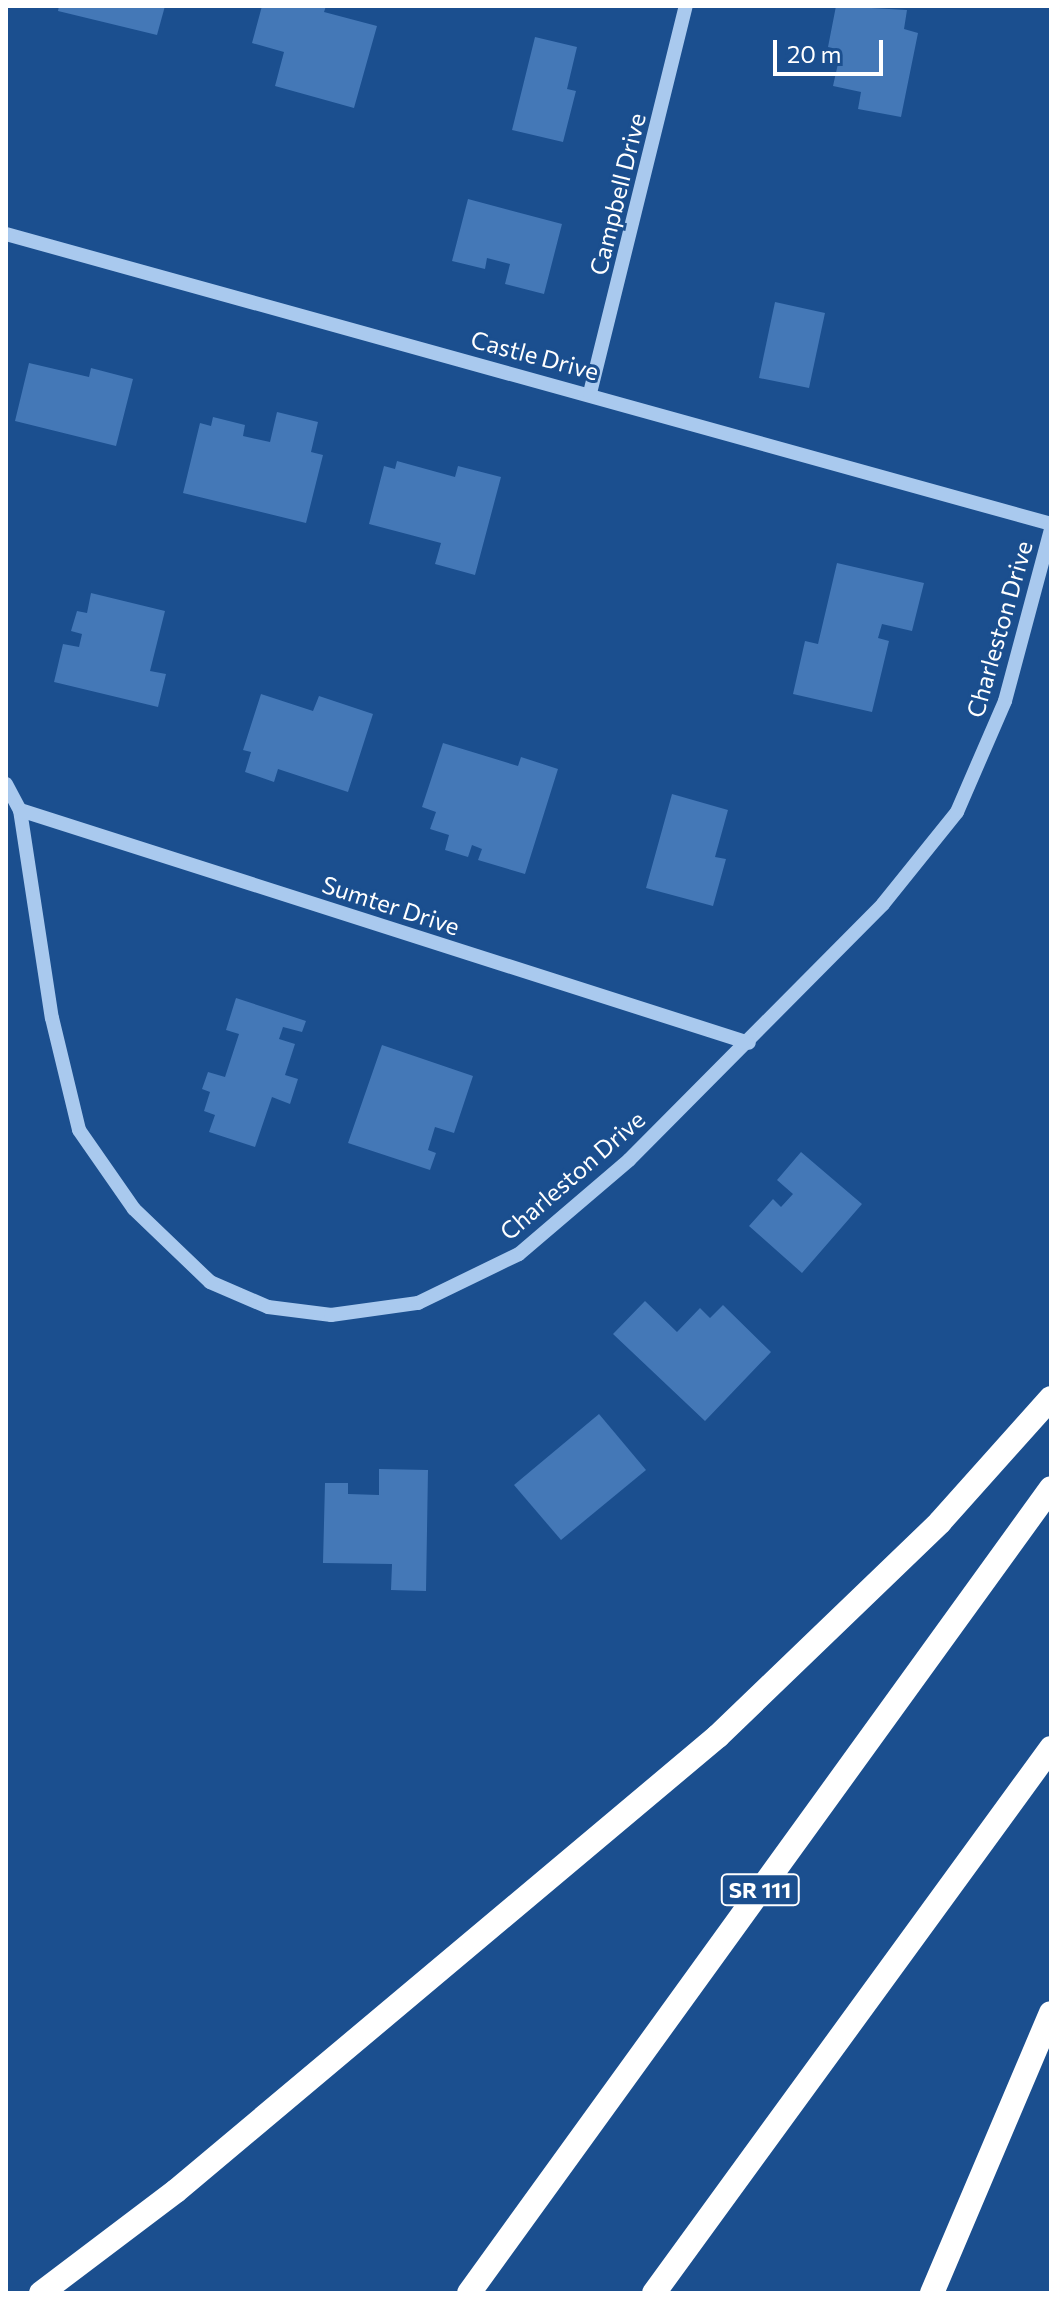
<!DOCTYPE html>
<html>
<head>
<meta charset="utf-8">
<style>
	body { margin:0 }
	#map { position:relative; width:1057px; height:2299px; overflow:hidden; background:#1b4f8f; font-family:Commissioner,sans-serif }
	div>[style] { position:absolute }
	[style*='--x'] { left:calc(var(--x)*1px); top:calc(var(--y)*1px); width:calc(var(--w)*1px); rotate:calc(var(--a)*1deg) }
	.building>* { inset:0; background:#4478b7 }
	.minor>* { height:14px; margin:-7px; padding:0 7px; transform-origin:7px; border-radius:7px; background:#a9c9ee }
	.highway>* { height:24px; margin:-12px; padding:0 12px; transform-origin:12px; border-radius:12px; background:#fff }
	span { translate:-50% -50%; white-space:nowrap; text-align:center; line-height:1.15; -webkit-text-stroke:6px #1b4f8f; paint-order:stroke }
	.shield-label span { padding:2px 6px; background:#1b4f8f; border:2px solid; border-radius:6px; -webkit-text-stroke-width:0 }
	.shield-label { font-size:22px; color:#fff; font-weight:700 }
	.street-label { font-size:24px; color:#fff }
	.frame { position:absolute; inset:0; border:8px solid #fff; pointer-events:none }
	.scale { position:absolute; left:773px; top:40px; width:110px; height:36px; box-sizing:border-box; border:4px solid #fff; border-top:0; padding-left:10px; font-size:24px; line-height:28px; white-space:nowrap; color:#fff; -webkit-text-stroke:6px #1b4f8f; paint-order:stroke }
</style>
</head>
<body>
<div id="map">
	<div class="building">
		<div style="clip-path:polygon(59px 6px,165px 6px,157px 35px,58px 11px)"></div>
		<div style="clip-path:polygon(262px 6px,326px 6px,324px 12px,377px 26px,354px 108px,275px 86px,284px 52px,252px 43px)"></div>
		<div style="clip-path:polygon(836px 6px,907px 10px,904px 29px,918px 33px,901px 117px,858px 109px,861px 92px,833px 86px,841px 50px,828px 47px)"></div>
		<div style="clip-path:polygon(535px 37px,577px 47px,567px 89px,576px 91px,563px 142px,512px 130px)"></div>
		<div style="clip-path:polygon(468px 199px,562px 224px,544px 294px,505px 284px,510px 264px,487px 258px,485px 269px,452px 261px)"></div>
		<div style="clip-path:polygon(775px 302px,825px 313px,809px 388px,759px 378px)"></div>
		<div style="clip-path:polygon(29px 363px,89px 377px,91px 368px,133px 379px,116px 446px,15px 421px)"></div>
		<div style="clip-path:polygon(277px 412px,318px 422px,311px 452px,323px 455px,306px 523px,183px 493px,200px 423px,211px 426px,213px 417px,245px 425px,243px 436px,270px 442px)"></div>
		<div style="clip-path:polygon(397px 461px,455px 477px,458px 466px,501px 477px,475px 575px,435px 564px,441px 543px,369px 524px,384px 466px,395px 469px)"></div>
		<div style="clip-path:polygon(837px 563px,924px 583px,912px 631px,882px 624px,878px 638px,889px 641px,872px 712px,793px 694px,805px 641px,818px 644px)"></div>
		<div style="clip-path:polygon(91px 593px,165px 611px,150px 671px,166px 674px,158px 707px,54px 682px,63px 644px,79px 647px,82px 634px,71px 631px,77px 611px,87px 613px)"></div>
		<div style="clip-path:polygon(261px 694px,313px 711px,319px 696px,373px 714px,348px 792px,278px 769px,274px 782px,245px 772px,251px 752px,243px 750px)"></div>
		<div style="clip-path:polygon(443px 743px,518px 766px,521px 757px,558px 769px,525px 874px,478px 860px,482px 849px,472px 845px,468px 857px,445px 850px,449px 835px,430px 829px,436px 812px,422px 807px)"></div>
		<div style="clip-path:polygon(672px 794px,728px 810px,715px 857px,726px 859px,713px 906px,646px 888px)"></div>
		<div style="clip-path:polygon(236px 998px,306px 1021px,302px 1032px,283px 1027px,279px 1039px,295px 1044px,285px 1075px,298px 1079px,290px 1104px,272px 1097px,255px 1147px,209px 1132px,215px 1115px,204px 1111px,210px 1092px,202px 1089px,208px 1072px,225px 1077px,239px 1034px,226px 1030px)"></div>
		<div style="clip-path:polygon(382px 1045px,473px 1076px,454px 1133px,435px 1127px,428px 1150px,436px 1153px,430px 1170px,348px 1143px)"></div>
		<div style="clip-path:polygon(801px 1152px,862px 1204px,802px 1273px,749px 1226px,773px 1199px,781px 1207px,793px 1194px,777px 1180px)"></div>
		<div style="clip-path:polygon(645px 1301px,677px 1332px,700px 1308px,710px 1318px,723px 1305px,771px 1352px,705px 1421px,613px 1334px)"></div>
		<div style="clip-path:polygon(599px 1414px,646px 1470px,561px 1540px,514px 1485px)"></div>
		<div style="clip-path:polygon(379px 1469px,428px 1470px,426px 1591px,391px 1590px,392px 1564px,323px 1563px,325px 1483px,348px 1483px,348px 1494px,379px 1495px)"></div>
	</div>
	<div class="minor">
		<div style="--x:6;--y:234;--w:1084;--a:15.51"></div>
		<div style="--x:590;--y:393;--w:399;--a:-76.1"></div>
		<div style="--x:6;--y:784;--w:30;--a:62"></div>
		<div style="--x:20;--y:810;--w:210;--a:81.3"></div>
		<div style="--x:52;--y:1018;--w:115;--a:76.4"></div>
		<div style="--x:79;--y:1130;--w:96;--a:55.2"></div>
		<div style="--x:134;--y:1209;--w:105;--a:43.8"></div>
		<div style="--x:210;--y:1282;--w:63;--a:23.3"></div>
		<div style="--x:268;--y:1307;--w:64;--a:7.2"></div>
		<div style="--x:331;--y:1315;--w:88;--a:-7.9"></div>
		<div style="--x:418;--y:1303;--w:112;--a:-25.9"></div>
		<div style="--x:519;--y:1254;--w:145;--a:-40.5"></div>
		<div style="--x:629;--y:1160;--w:361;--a:-45.2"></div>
		<div style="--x:883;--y:904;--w:118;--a:-51.2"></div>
		<div style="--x:957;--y:812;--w:121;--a:-66.6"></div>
		<div style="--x:1005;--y:701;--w:178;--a:-75"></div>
		<div style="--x:20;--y:810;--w:765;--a:17.72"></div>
	</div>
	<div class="highway">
		<div style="--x:41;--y:2293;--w:169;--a:-37.1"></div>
		<div style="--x:176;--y:2191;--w:708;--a:-40.01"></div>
		<div style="--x:718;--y:1736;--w:308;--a:-43.9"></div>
		<div style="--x:940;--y:1522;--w:166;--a:-48.2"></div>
		<div style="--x:469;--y:2293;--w:993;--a:-54.13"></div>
		<div style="--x:654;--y:2293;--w:674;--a:-53.93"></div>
		<div style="--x:932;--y:2293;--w:304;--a:-67"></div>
	</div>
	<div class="shield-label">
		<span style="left:760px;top:1890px">SR 111</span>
	</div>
	<div class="street-label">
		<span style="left:617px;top:194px;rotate:-76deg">Campbell Drive</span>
		<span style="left:535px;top:355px;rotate:15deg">Castle Drive</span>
		<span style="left:999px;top:629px;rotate:-74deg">Charleston Drive</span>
		<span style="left:391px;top:905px;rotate:18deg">Sumter Drive</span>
		<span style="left:572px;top:1175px;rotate:-41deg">Charleston Drive</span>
	</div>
	<div class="frame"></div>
	<div class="scale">20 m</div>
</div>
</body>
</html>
